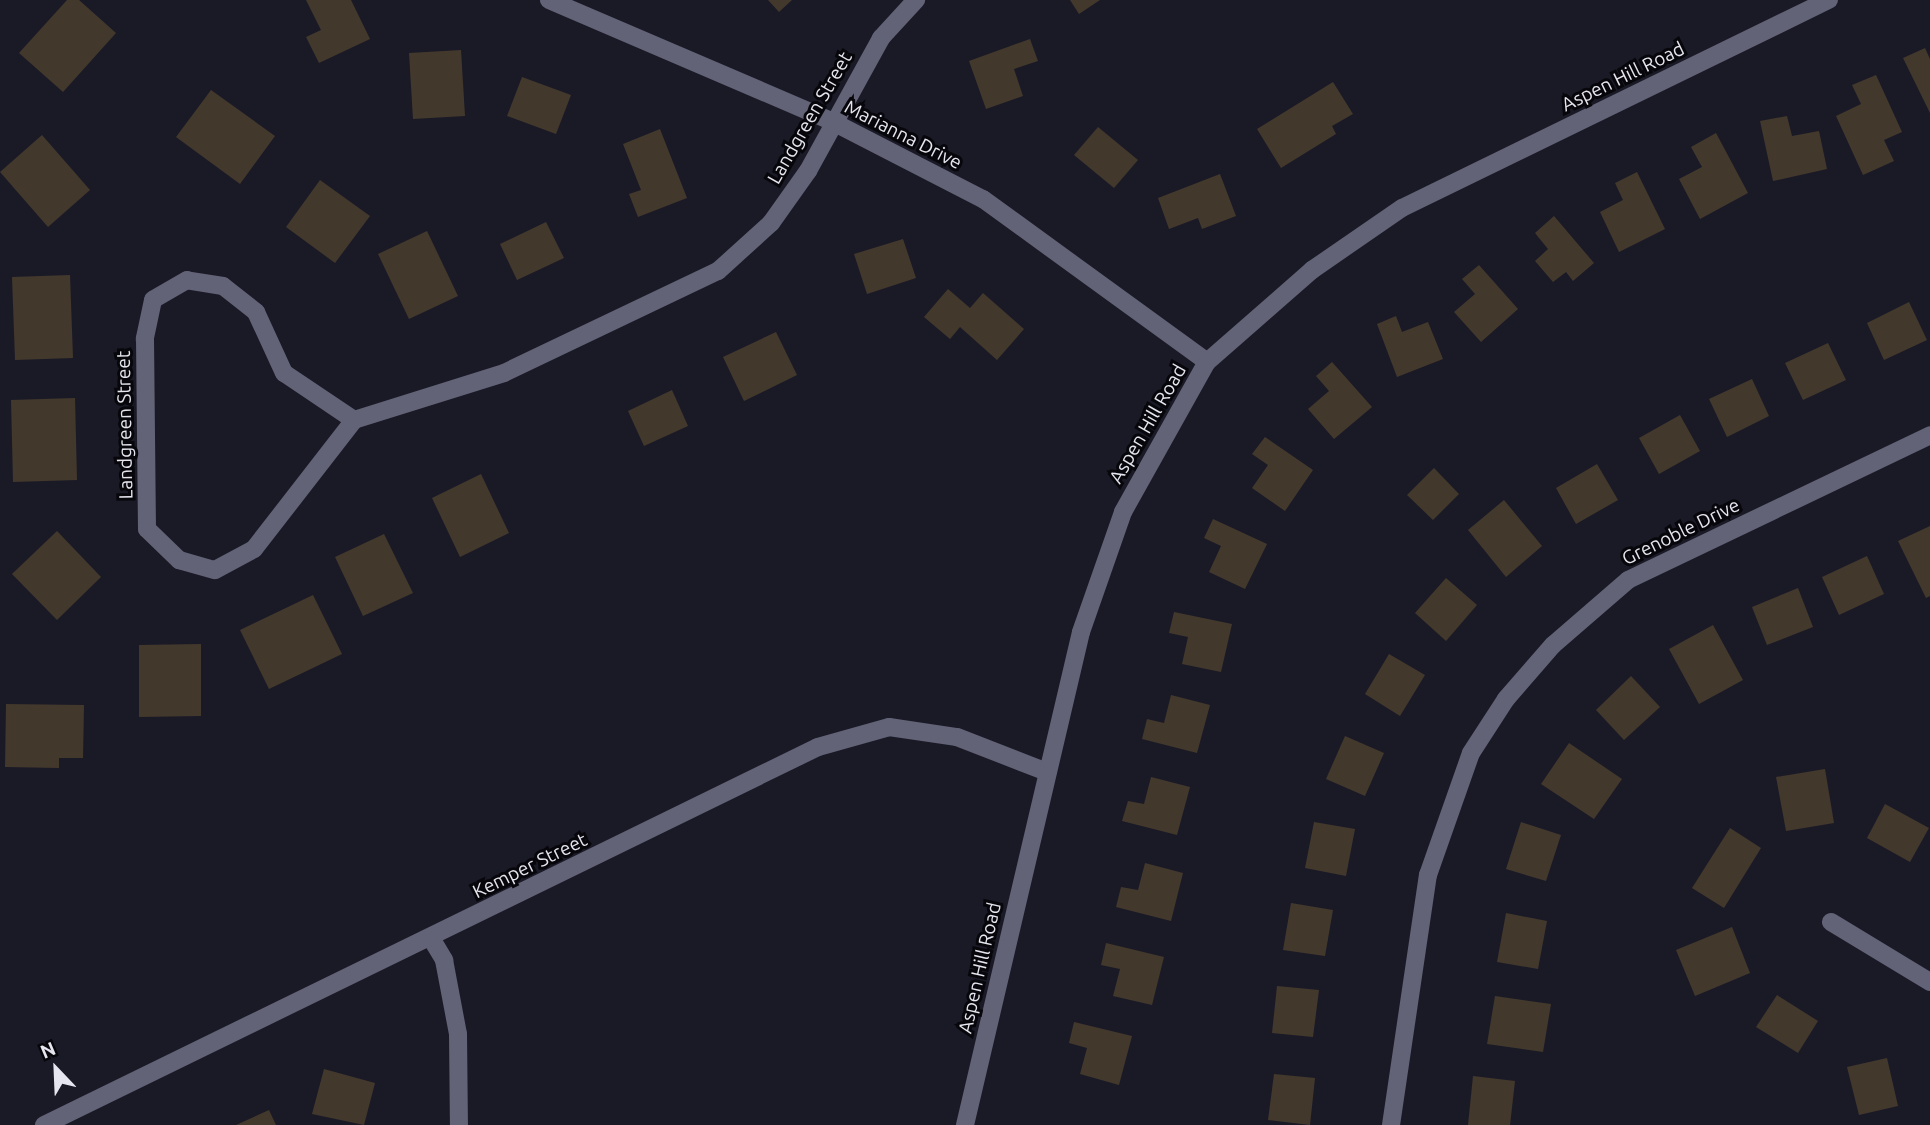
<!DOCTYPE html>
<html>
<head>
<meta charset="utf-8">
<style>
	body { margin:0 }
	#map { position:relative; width:1930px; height:1125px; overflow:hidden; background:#1a1a27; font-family:Ubuntu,sans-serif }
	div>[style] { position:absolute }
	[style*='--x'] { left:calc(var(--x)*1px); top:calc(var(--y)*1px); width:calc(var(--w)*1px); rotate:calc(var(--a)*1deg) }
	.building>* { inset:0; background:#43382c }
	.minor>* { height:18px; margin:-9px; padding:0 9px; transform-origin:9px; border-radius:9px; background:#636378 }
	span { translate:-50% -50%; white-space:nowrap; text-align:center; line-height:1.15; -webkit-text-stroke:6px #06060b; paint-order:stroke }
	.street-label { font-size:19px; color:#e6e6f0 }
	.north { position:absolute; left:21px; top:1034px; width:70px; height:70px; -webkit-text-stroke:5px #06060b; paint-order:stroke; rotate:337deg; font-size:19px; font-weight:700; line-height:28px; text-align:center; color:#e6e6f0 }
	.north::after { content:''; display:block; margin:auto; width:24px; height:32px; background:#e6e6f0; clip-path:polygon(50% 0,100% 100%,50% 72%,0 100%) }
</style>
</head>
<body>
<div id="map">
	<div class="building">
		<div style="clip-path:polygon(67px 0,79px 0,116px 33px,63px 92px,19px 53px)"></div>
		<div style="clip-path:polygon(306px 0,351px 0,370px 39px,319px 63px,306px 37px,321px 30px)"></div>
		<div style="clip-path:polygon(768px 0,792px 0,779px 12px)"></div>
		<div style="clip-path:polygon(1070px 0,1100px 0,1079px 14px)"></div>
		<div style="clip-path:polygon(1030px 39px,1038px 61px,1014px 69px,1023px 96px,986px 109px,969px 61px)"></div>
		<div style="clip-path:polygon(1925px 48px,1930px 59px,1930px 113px,1903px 58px)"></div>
		<div style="clip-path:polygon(461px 50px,465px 116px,413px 119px,409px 53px)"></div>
		<div style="clip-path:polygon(1876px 75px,1902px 132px,1884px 140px,1894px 161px,1863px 175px,1836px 116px,1861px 104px,1852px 85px)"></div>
		<div style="clip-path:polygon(522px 77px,571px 95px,556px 134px,507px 116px)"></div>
		<div style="clip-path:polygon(1333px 82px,1353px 114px,1332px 126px,1336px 134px,1281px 168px,1257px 129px)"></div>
		<div style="clip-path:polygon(211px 90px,275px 136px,240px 184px,176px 137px)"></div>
		<div style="clip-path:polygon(1787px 116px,1792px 136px,1819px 131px,1827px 169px,1773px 181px,1760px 121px)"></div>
		<div style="clip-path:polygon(1098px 127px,1138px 160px,1114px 188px,1074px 155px)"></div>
		<div style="clip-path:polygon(660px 129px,687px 198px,638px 217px,629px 194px,641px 190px,623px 144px)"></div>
		<div style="clip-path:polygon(1716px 133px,1748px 193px,1700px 219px,1679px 179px,1702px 167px,1691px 147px)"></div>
		<div style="clip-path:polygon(42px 135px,90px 190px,48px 227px,0 172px)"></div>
		<div style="clip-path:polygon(1637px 172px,1665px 229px,1619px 252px,1600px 212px,1623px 200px,1615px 183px)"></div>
		<div style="clip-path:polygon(1220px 174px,1236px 216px,1202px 229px,1198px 218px,1169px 229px,1158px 198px)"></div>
		<div style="clip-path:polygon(320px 180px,370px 216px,335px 263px,286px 227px)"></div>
		<div style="clip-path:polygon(1554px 216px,1594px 263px,1573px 281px,1566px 272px,1553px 282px,1535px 261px,1548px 249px,1535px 233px)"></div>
		<div style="clip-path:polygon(546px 222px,564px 258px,517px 280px,500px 244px)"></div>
		<div style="clip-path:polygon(427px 231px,458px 296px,409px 319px,378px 254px)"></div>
		<div style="clip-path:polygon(903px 239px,916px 278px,867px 294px,854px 254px)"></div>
		<div style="clip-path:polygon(1479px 265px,1518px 309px,1481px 342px,1454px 312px,1475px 294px,1462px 279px)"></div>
		<div style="clip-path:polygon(70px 275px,73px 358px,15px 360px,12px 277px)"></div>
		<div style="clip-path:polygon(948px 289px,970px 308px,983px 293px,1024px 329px,997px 360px,960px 327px,950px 339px,924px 317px)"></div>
		<div style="clip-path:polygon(1909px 302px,1927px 340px,1884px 360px,1867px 323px)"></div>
		<div style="clip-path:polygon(1396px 316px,1402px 332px,1428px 322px,1443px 359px,1397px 377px,1377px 324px)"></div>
		<div style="clip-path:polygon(776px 332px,797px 375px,744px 401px,723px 357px)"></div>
		<div style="clip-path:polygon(1828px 343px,1846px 380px,1803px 400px,1785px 363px)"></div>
		<div style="clip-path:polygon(1332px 362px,1372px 407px,1334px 439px,1308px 409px,1329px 391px,1316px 376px)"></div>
		<div style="clip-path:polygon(1752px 379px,1769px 416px,1727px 437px,1709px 399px)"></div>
		<div style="clip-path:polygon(672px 390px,688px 426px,644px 446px,628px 411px)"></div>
		<div style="clip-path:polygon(75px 398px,77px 480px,13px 482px,11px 400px)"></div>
		<div style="clip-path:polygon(1680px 415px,1700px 451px,1659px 474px,1639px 438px)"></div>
		<div style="clip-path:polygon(1265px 437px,1313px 470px,1285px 511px,1252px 488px,1268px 465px,1252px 454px)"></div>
		<div style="clip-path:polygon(1597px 464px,1618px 500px,1576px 524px,1556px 488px)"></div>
		<div style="clip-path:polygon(1434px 468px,1459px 494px,1433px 520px,1407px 495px)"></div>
		<div style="clip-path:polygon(481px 474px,509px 533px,460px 557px,432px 498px)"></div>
		<div style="clip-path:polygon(1504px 500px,1542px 546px,1506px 577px,1468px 530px)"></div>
		<div style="clip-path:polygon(1213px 519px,1267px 544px,1245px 589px,1209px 572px,1221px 546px,1204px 538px)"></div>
		<div style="clip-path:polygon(1930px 526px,1930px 596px,1926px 598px,1898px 541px)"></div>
		<div style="clip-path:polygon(57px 531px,101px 577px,57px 620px,12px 574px)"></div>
		<div style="clip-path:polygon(384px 534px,413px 593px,363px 616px,335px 557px)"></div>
		<div style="clip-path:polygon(1867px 556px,1884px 594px,1839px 615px,1822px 577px)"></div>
		<div style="clip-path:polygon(1446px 578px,1477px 605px,1446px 641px,1415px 613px)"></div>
		<div style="clip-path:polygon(1798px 588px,1813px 627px,1767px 645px,1752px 607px)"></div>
		<div style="clip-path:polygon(313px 595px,342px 654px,269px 689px,240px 630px)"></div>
		<div style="clip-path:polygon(1174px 612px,1232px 624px,1221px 672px,1182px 664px,1188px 637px,1169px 633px)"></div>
		<div style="clip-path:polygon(1713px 625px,1743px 680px,1699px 704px,1669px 649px)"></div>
		<div style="clip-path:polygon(201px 644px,201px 716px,139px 717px,139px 645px)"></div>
		<div style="clip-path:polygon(1389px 654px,1425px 675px,1400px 716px,1365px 694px)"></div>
		<div style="clip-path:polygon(1631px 676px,1660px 707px,1624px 740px,1596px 710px)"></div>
		<div style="clip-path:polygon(1171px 695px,1210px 705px,1197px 753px,1142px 739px,1147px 719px,1164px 723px)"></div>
		<div style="clip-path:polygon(6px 704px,84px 705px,83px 758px,59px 758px,59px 768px,5px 767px)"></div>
		<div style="clip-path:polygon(1345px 736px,1384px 753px,1365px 796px,1326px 779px)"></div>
		<div style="clip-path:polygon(1569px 743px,1622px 779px,1594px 819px,1541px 784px)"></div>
		<div style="clip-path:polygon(1825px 769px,1834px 823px,1786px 831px,1776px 777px)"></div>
		<div style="clip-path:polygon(1151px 777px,1190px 787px,1177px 835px,1122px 821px,1128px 801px,1144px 804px)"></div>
		<div style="clip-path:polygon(1885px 804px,1929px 828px,1910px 862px,1867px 838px)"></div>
		<div style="clip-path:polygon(1314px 822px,1355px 829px,1346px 876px,1305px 868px)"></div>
		<div style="clip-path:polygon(1521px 822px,1561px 835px,1546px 881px,1506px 869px)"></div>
		<div style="clip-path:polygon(1730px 828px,1761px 848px,1724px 908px,1692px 888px)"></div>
		<div style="clip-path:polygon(1145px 863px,1183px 873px,1171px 921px,1116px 907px,1121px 887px,1138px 890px)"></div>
		<div style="clip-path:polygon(1291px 903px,1333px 910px,1325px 956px,1283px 950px)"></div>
		<div style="clip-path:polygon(1506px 913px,1547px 921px,1538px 969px,1497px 962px)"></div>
		<div style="clip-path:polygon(1732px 927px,1750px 973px,1695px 996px,1676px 950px)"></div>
		<div style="clip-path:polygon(1106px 943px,1164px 957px,1152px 1005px,1113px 996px,1120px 969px,1101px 965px)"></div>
		<div style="clip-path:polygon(1277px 986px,1319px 990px,1313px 1037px,1272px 1033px)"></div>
		<div style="clip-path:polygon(1777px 995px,1818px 1021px,1798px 1053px,1756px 1027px)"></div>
		<div style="clip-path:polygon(1495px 996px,1551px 1004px,1543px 1052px,1487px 1044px)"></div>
		<div style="clip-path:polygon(1074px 1022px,1132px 1036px,1119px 1085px,1080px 1074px,1087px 1048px,1069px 1043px)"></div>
		<div style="clip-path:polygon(1887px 1058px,1898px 1106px,1859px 1115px,1847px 1067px)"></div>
		<div style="clip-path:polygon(324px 1069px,375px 1083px,364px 1125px,312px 1114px)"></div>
		<div style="clip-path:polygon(1274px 1074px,1315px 1078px,1310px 1125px,1268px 1120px)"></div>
		<div style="clip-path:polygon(1473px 1076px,1515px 1081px,1510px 1125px,1468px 1125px)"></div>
		<div style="clip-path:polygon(269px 1110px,276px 1125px,236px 1125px)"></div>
	</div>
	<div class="minor">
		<div style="--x:549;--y:0;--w:307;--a:23.2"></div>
		<div style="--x:831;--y:121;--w:171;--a:27.2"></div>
		<div style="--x:983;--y:199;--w:277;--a:36"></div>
		<div style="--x:354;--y:420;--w:84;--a:-146.1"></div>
		<div style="--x:284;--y:373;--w:67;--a:-114.7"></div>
		<div style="--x:256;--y:312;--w:42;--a:-141.8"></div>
		<div style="--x:223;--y:286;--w:36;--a:-171"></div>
		<div style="--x:187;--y:280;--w:39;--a:150"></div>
		<div style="--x:153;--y:300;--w:40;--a:102"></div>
		<div style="--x:145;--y:339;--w:190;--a:89.4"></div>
		<div style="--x:147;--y:529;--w:45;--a:44.1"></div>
		<div style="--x:179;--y:560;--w:37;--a:16"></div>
		<div style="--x:215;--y:570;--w:44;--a:-28.3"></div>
		<div style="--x:254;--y:549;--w:163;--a:-52.2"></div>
		<div style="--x:354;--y:420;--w:157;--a:-17.4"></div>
		<div style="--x:504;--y:373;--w:237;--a:-25.5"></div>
		<div style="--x:718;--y:271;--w:72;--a:-42.2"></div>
		<div style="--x:771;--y:223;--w:64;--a:-54.6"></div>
		<div style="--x:808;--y:171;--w:152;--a:-61.2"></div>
		<div style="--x:881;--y:38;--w:52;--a:-47.4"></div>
		<div style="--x:1831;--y:922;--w:116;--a:31.2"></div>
		<div style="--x:431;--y:938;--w:26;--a:59"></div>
		<div style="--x:444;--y:960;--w:75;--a:79.3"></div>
		<div style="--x:458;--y:1034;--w:91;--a:89.4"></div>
		<div style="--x:44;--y:1125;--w:861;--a:-26.03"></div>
		<div style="--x:818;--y:747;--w:74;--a:-15.7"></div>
		<div style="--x:889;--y:727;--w:69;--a:8.4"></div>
		<div style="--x:957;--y:737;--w:97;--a:21.3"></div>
		<div style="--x:965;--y:1125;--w:506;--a:-76.76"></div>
		<div style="--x:1081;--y:632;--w:127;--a:-70.7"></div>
		<div style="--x:1123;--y:512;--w:172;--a:-60.8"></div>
		<div style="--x:1207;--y:362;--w:140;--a:-41.2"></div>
		<div style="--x:1312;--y:270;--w:109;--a:-34.6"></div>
		<div style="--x:1402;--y:208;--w:475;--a:-26"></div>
		<div style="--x:1391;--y:1125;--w:253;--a:-81.6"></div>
		<div style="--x:1428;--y:875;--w:129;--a:-70.6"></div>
		<div style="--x:1471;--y:753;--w:64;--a:-57.1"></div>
		<div style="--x:1506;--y:699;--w:72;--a:-49"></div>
		<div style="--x:1553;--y:645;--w:99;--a:-40.9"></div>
		<div style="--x:1628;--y:580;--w:335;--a:-25.6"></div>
	</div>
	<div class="street-label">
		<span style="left:1623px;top:77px;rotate:-26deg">Aspen Hill Road</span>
		<span style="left:810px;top:118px;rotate:-60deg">Landgreen Street</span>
		<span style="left:903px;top:135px;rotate:27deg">Marianna Drive</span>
		<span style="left:1148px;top:424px;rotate:-60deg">Aspen Hill Road</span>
		<span style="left:125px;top:425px;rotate:-91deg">Landgreen Street</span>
		<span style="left:1681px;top:532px;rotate:-26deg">Grenoble Drive</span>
		<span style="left:530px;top:866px;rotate:-26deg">Kemper Street</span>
		<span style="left:980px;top:968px;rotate:-77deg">Aspen Hill Road</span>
	</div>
	<div class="north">N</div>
</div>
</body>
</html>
